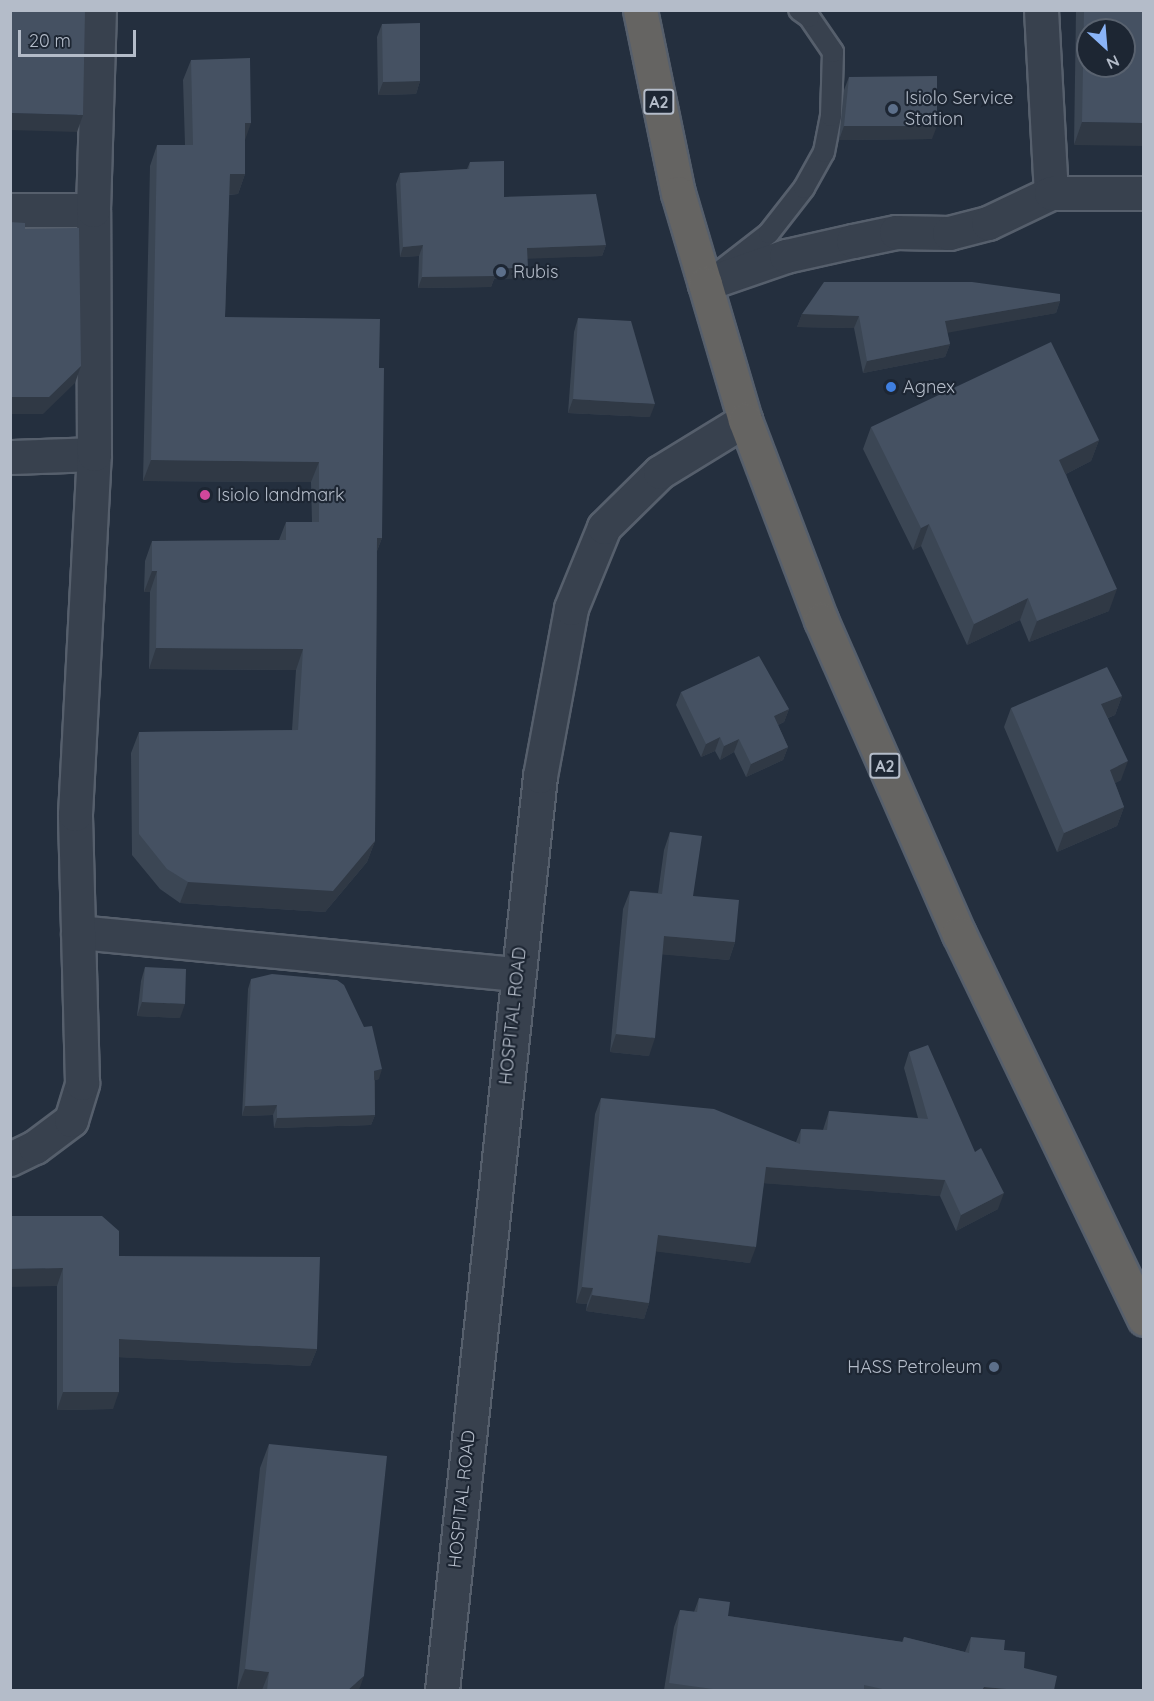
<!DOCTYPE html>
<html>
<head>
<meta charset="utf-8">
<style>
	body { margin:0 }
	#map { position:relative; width:1154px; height:1701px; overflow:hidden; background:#242f3e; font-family:Quicksand,sans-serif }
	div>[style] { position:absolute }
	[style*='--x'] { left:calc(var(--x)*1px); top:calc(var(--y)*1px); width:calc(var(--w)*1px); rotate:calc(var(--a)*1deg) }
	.roads { filter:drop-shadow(2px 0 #565f6c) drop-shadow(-2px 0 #565f6c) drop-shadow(0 2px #565f6c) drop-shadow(0 -2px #565f6c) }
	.service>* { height:20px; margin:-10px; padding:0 10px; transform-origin:10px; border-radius:10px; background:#38414e }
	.minor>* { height:33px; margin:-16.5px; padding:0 16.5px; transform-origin:16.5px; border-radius:16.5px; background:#38414e }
	.trunk>* { height:33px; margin:-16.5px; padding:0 16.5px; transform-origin:16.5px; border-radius:16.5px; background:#656462 }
	.wall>* { inset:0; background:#3b4654 }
	.shaded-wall>* { inset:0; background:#303945 }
	.building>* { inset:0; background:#455162 }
	.dots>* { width:16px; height:16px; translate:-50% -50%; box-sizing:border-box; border:3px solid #1d2633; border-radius:50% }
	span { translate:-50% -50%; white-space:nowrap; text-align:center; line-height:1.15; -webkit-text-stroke:4.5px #1d2633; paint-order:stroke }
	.shield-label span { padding:2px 4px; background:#1d2633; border:2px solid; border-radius:4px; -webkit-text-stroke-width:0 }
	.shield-label { font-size:16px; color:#b4bcc9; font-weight:700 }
	.poi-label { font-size:18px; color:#b4bcc9 }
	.left { translate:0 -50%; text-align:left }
	.right { translate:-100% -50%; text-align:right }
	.street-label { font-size:18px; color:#b4bcc9 }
	.frame { position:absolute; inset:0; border:12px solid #b4bcc9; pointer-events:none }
	.north { position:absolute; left:1076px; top:18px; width:60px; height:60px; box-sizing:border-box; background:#1d2633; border:2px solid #59626f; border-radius:50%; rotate:154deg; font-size:16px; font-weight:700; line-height:24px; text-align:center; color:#b4bcc9 }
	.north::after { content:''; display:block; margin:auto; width:21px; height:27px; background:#8ab4f8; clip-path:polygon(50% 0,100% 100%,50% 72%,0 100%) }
	.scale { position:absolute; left:18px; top:30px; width:118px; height:27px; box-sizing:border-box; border:3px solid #b4bcc9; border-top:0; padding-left:8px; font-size:18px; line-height:21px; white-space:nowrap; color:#b4bcc9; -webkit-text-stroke:4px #1d2633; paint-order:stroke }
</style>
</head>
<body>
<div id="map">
	<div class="roads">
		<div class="service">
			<div style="--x:723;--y:269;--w:58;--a:-38"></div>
			<div style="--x:769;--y:233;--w:57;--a:-52.1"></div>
			<div style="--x:804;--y:188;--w:41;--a:-60.9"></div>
			<div style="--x:824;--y:152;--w:37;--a:-79"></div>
			<div style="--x:831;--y:116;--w:64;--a:-88.2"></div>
			<div style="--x:833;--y:52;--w:42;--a:-124.4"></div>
			<div style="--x:809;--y:17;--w:12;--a:-145"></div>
		</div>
		<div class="minor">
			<div style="--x:1041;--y:10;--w:183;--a:86.9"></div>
			<div style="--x:10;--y:210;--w:83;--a:0"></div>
			<div style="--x:705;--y:284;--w:86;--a:-19.1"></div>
			<div style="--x:786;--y:256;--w:69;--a:-12.6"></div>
			<div style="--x:853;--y:241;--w:44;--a:-11.8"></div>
			<div style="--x:896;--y:232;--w:53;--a:1.1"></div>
			<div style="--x:949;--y:233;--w:40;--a:-14.4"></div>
			<div style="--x:988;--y:223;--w:70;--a:-25.5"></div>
			<div style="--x:1051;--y:193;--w:93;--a:0"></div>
			<div style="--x:10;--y:457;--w:84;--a:-2"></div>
			<div style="--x:78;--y:932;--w:442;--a:5.5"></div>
			<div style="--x:10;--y:1159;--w:28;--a:-26"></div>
			<div style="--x:35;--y:1147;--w:45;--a:-36.9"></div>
			<div style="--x:71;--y:1120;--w:39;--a:-73"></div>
			<div style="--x:82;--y:1083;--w:269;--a:-91.5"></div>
			<div style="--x:75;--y:814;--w:361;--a:-87"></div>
			<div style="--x:94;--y:454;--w:244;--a:-90.2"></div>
			<div style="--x:93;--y:210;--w:200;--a:-88.3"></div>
			<div style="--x:442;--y:1690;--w:919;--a:-83.88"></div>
			<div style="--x:540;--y:776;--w:171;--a:-79.5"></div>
			<div style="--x:571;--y:608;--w:87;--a:-67.8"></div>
			<div style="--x:604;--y:527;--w:78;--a:-44.5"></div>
			<div style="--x:660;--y:472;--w:100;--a:-31.5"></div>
		</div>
		<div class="trunk">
			<div style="--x:640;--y:10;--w:187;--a:78.3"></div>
			<div style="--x:678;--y:193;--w:95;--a:73.5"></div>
			<div style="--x:705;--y:284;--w:142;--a:73.6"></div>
			<div style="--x:745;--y:420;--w:214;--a:69.2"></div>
			<div style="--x:821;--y:620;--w:343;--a:66.3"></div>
			<div style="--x:959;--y:934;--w:427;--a:64.3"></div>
		</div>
	</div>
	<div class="wall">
		<div style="clip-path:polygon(1076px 10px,1143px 10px,1074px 145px)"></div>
		<div style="clip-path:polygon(382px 24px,420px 81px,416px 94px,378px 95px,377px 37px)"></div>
		<div style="clip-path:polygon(191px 60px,245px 141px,245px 174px,238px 194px,229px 195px,225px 317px,379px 368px,382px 538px,377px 551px,375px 841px,367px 862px,325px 912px,180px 903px,160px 889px,132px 855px,131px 753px,139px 732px,292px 730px,296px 670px,149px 669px,150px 592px,144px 592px,145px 561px,152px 541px,279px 540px,286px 522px,312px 522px,311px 482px,143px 481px,150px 166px,157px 145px,185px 145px,183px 80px)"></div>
		<div style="clip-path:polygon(849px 77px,932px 139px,839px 140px,844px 90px)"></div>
		<div style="clip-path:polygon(470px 162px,504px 197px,606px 245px,602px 256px,527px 258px,524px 278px,494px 279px,491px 287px,418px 288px,419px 256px,400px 257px,396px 184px,400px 173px,467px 169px)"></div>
		<div style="clip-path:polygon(1060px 301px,1056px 313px,947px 332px,950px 344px,945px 357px,863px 373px,854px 328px,797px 327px,802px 314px)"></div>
		<div style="clip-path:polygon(578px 318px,650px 417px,568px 413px,574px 332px)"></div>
		<div style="clip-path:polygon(871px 427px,1099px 440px,1091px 461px,1066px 474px,1109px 611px,1029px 642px,1020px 620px,967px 645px,921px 546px,913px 550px,863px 449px)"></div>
		<div style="clip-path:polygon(681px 692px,789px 709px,784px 722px,778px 725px,788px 747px,783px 760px,746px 777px,734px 752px,720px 760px,715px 751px,701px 757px,676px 705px)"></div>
		<div style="clip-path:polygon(1122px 696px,1115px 715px,1108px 718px,1121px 780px,1115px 783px,1124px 807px,1117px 826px,1057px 852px,1004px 727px,1011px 708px)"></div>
		<div style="clip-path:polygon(670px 832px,693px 896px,735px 942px,729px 960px,662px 954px,649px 1056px,610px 1052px,623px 909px,630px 891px,658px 893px,664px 850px)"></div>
		<div style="clip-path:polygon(145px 967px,180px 1018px,137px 1016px,141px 981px)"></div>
		<div style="clip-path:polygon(251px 979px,379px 1079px,375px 1080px,375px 1115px,371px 1125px,274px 1128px,273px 1115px,242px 1116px,248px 989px)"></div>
		<div style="clip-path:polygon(909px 1052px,998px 1209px,956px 1231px,940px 1196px,764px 1183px,750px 1263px,656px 1251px,649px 1303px,644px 1319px,586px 1311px,587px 1304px,576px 1303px,595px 1114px,601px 1098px,796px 1142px,801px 1129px,823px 1130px,829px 1111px,918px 1118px,904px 1068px)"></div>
		<div style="clip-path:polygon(10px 1216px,317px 1349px,310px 1366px,119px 1357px,113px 1409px,57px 1410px,57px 1286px)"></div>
		<div style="clip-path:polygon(269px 1444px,359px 1690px,237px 1690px,260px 1468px)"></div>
		<div style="clip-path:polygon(699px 1598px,728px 1616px,902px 1642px,904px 1637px,965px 1652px,971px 1637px,1004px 1650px,1024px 1668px,1054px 1690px,664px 1690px,674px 1627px,680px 1610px,694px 1612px)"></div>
	</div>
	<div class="shaded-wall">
		<div style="clip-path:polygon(420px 81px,416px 94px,378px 95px,383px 82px)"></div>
		<div style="clip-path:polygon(10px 113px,83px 115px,77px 132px,10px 130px)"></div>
		<div style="clip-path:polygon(1082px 122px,1143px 123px,1143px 146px,1074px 145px)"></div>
		<div style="clip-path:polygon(245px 123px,251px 123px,244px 143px)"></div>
		<div style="clip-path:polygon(844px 126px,937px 126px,932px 139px,839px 140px)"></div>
		<div style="clip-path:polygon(230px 174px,245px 174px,238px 194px,222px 195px)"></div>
		<div style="clip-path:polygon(423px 245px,419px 256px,400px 257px,403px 247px)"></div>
		<div style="clip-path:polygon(606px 245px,602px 256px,523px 259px,527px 248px)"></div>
		<div style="clip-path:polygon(528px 267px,524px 278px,494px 279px,491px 287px,418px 288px,422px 277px,495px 269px)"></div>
		<div style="clip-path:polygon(1060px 301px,1056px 313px,941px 334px,945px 321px)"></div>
		<div style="clip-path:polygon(802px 314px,859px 316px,854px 328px,797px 327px)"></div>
		<div style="clip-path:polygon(950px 344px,945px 357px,863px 373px,867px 361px)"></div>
		<div style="clip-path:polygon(81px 366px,75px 383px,43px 414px,10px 414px,10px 397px)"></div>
		<div style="clip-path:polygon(573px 399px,655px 404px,650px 417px,568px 413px)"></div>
		<div style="clip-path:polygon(1099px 440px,1091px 461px,1052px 481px,1059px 460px)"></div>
		<div style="clip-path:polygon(151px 460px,319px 462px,311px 482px,143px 481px)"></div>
		<div style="clip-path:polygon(929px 524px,921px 546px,913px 550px,921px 528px)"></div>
		<div style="clip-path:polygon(377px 538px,382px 538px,374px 558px)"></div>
		<div style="clip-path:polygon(152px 571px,157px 571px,150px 592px,144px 592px)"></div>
		<div style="clip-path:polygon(1117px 589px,1109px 611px,1029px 642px,1037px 621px)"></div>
		<div style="clip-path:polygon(1028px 598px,1020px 620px,967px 645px,974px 624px)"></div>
		<div style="clip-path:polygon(156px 648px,303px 649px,296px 670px,149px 669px)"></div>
		<div style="clip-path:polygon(1122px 696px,1115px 715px,1094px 723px,1101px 704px)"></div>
		<div style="clip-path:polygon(789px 709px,784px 722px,769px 729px,774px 716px)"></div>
		<div style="clip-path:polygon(720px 737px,715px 751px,701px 757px,706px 744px)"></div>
		<div style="clip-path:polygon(739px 739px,734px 752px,720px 760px,724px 746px)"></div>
		<div style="clip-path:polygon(788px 747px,783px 760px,746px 777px,751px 764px)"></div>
		<div style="clip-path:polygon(1128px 761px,1121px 780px,1103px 789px,1110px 770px)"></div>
		<div style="clip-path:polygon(1124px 807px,1117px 826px,1057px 852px,1064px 833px)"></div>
		<div style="clip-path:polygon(375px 841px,367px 862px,325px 912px,180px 903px,188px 882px)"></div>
		<div style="clip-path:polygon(664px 936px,735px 942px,729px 960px,657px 954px)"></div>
		<div style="clip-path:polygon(142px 1002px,185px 1004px,180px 1018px,137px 1016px)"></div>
		<div style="clip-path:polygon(616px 1034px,655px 1038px,649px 1056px,610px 1052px)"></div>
		<div style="clip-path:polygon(382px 1069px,379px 1079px,371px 1081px,374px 1071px)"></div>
		<div style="clip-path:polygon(277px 1105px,273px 1115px,242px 1116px,245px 1106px)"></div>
		<div style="clip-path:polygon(375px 1115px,371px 1125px,274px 1128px,277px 1118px)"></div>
		<div style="clip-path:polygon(766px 1167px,945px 1180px,940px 1196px,760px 1183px)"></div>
		<div style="clip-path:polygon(1004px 1193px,998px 1209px,956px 1231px,961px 1215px)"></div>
		<div style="clip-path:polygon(658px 1235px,756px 1247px,750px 1263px,652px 1251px)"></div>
		<div style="clip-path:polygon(63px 1268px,57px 1286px,10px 1287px,10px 1269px)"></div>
		<div style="clip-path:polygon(582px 1287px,593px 1288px,587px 1304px,576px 1303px)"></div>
		<div style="clip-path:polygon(592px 1295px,649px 1303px,644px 1319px,586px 1311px)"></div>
		<div style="clip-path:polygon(119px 1339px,317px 1349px,310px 1366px,113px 1357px)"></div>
		<div style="clip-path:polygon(63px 1392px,119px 1392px,113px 1409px,57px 1410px)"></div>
		<div style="clip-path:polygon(245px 1669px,269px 1672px,262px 1690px,237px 1690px)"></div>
		<div style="clip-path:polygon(364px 1676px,359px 1690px,348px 1690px)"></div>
		<div style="clip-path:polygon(984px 1687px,1018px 1690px,982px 1690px)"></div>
	</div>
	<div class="building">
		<div style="clip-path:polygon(10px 10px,85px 10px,83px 115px,10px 113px)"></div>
		<div style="clip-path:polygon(evenodd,1084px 10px,1143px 10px,1143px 123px,1082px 122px,1084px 10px,1088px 30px,1124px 30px,1124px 66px,1088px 66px,1088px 30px)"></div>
		<div style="clip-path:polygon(420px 23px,420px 81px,383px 82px,382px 24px)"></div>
		<div style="clip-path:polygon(250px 58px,251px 123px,245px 123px,245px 174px,230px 174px,225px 317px,380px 319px,379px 368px,384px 368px,382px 538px,377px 538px,375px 841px,333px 891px,188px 882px,167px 869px,139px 834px,139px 732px,298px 730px,303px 649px,156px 648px,157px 571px,152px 571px,152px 541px,286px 540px,286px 522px,319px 522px,319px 462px,151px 460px,157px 145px,193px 145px,191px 60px)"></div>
		<div style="clip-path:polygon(937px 76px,937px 126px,844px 126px,849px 77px)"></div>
		<div style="clip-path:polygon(504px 161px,504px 197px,596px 194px,606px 245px,527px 248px,528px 267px,495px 269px,495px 276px,422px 277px,423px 245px,403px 247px,400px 173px,469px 169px,470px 162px)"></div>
		<div style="clip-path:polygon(10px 222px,25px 223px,25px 229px,79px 228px,81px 366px,49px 397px,10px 397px)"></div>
		<div style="clip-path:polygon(824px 282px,972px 282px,1060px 294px,1060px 301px,945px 321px,950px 344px,867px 361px,859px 316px,802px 314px)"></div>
		<div style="clip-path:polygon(578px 318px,631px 321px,655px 404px,573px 399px)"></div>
		<div style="clip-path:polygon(1051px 342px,1099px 440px,1059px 460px,1117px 589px,1037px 621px,1028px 598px,974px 624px,929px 524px,921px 528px,871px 427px)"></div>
		<div style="clip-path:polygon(759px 656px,789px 709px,774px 716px,788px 747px,751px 764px,739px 739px,724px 746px,720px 737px,706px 744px,681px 692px)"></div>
		<div style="clip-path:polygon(1107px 667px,1122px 696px,1101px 704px,1128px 761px,1110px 770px,1124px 807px,1064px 833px,1011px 708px)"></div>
		<div style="clip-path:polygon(670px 832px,702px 836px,693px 896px,739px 900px,735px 942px,664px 936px,655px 1038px,616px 1034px,630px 891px,662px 894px)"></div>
		<div style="clip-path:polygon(145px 967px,186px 969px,185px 1004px,142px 1002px)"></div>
		<div style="clip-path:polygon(272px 974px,337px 980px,344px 985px,364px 1027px,372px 1026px,382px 1069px,374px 1071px,375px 1115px,277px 1118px,277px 1105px,245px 1106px,251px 979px)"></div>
		<div style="clip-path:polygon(928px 1045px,975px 1152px,981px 1148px,1004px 1193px,961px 1215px,945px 1180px,766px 1167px,756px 1247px,658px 1235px,649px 1303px,592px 1295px,593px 1288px,582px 1287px,601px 1098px,714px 1109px,800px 1144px,801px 1129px,827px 1130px,829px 1111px,928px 1119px,909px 1052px)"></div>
		<div style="clip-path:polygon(10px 1216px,102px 1216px,119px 1231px,119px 1256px,320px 1257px,317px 1349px,119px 1339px,119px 1392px,63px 1392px,63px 1268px,10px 1269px)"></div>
		<div style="clip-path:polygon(269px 1444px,387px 1456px,364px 1676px,348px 1690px,267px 1690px,269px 1672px,245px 1669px)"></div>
		<div style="clip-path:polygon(699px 1598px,730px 1602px,728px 1616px,903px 1642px,904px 1637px,969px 1653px,971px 1637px,1005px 1640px,1004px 1650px,1025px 1652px,1024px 1668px,1057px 1676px,1054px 1690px,1018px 1690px,984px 1687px,982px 1690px,887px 1690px,864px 1685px,864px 1690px,720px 1690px,669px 1683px,680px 1610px,697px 1612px)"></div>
	</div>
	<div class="dots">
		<div style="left:893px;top:109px;background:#5c6f8a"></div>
		<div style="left:501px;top:272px;background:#5c6f8a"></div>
		<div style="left:891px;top:387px;background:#3f7fe0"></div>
		<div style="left:205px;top:495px;background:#d1479c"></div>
		<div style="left:994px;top:1367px;background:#5c6f8a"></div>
	</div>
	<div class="shield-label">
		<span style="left:659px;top:102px">A2</span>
		<span style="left:885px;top:766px">A2</span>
	</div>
	<div class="poi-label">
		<span class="left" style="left:905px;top:109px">Isiolo Service<br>Station</span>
		<span class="left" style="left:513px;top:272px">Rubis</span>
		<span class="left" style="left:903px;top:387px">Agnex</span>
		<span class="left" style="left:217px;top:495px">Isiolo landmark</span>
		<span class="right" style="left:982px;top:1367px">HASS Petroleum</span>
	</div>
	<div class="street-label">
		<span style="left:513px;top:1016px;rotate:-84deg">HOSPITAL ROAD</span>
		<span style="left:462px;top:1499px;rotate:-84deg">HOSPITAL ROAD</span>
	</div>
	<div class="frame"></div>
	<div class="north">N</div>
	<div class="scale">20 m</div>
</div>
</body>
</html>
